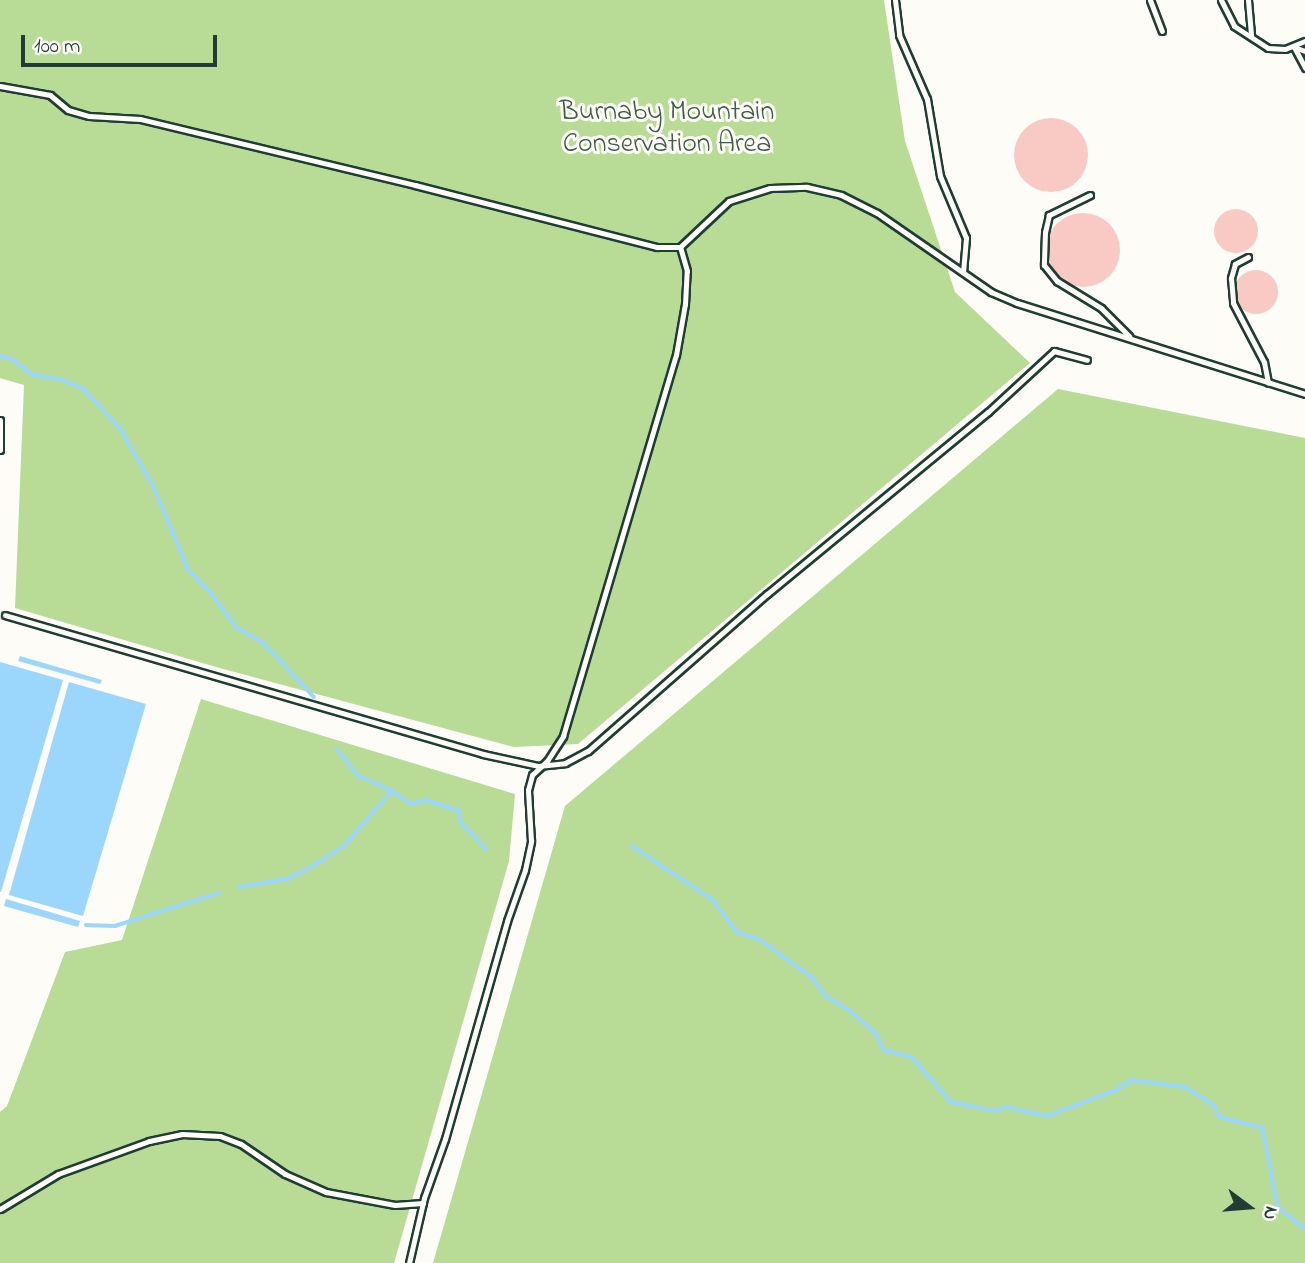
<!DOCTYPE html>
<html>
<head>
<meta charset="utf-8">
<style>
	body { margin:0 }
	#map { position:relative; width:1305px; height:1263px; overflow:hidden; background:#fdfcf7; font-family:"Indie Flower",sans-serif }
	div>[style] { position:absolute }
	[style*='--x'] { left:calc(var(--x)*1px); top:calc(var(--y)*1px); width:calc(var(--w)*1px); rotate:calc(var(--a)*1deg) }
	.green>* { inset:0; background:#b8db96 }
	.water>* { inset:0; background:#9bd7fc }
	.stream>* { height:3.5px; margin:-1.75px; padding:0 1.75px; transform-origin:1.75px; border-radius:1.75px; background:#9bd7fc }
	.building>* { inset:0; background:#f9c9c3 }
	.round { border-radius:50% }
	.roads { filter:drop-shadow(2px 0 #1f3d34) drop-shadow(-2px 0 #1f3d34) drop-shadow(0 2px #1f3d34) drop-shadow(0 -2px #1f3d34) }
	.lane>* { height:5px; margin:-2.5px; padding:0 2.5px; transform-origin:2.5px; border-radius:2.5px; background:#fdfcf7 }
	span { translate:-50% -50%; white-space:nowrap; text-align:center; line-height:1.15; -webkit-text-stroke:6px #fdfcf7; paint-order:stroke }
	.park-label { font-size:28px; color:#3e5d48 }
	.north { position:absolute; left:1214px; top:1172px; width:70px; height:70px; -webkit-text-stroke:5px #fdfcf7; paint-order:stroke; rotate:106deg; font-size:19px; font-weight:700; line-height:28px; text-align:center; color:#1f3d34 }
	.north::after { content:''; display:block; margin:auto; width:24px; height:32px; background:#1f3d34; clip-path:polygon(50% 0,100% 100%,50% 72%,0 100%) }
	.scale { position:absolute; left:21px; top:35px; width:196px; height:32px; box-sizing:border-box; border:4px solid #1f3d34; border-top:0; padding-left:9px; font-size:21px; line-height:24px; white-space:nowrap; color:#1f3d34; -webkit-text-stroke:5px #fdfcf7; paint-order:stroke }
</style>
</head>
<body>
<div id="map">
	<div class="green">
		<div style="clip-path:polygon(0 0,884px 0,905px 141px,955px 292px,1030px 363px,578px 744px,514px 747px,216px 667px,15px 608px,24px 385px,0 378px)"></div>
		<div style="clip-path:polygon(1058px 389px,1305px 438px,1305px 1263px,433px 1263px,565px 806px)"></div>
		<div style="clip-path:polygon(201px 699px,515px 794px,509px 861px,394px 1263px,0 1263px,0 1112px,7px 1106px,65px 952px,122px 940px)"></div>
	</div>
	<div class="water">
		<div style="clip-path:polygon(20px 656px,102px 680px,100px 684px,18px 661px)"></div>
		<div style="clip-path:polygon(0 662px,63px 680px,1px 892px,0 892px)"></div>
		<div style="clip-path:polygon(69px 682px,146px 704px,83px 916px,9px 895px)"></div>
		<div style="clip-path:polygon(6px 899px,80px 921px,78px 927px,4px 906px)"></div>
	</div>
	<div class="stream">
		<div style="--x:0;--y:356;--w:12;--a:14"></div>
		<div style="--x:12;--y:359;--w:26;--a:37"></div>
		<div style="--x:33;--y:375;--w:30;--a:9"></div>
		<div style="--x:63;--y:380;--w:23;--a:23"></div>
		<div style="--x:84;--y:389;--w:53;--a:47.3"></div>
		<div style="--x:120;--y:428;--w:68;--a:60"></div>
		<div style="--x:154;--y:487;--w:91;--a:67.4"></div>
		<div style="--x:189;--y:571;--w:34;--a:45"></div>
		<div style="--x:213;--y:595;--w:39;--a:54"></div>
		<div style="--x:236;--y:627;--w:34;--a:30"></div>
		<div style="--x:265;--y:644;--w:72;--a:47.2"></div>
		<div style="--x:337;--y:749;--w:35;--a:51"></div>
		<div style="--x:359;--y:776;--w:36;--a:24"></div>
		<div style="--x:392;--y:791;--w:23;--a:34"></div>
		<div style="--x:411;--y:804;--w:16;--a:-15"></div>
		<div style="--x:426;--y:800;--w:35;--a:18"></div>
		<div style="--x:459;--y:811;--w:11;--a:80"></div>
		<div style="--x:461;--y:822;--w:37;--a:47"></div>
		<div style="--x:632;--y:846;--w:97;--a:33.7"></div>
		<div style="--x:713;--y:900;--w:40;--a:53"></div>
		<div style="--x:737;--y:932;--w:23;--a:18"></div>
		<div style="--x:759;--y:939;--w:67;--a:35.8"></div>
		<div style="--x:813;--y:978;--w:22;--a:54"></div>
		<div style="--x:826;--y:996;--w:26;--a:31"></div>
		<div style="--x:848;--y:1009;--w:37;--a:41"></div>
		<div style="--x:876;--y:1033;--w:19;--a:65"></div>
		<div style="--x:884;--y:1050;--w:29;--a:14"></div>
		<div style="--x:912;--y:1057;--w:60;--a:49.1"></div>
		<div style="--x:951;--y:1102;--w:47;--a:11.1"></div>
		<div style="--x:997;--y:1111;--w:10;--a:-24"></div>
		<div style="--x:1006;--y:1107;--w:43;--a:12.1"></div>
		<div style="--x:1048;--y:1116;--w:73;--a:-20.9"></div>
		<div style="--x:1116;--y:1090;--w:19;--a:-32"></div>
		<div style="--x:1132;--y:1080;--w:54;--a:7.4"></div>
		<div style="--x:1186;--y:1087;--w:33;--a:33"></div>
		<div style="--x:1214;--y:1105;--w:13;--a:63"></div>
		<div style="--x:1220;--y:1117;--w:44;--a:14.3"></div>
		<div style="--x:1263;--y:1128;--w:80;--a:79.2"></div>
		<div style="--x:1278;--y:1207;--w:35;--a:39"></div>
		<div style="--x:239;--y:887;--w:50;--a:-9.3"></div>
		<div style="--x:288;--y:879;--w:34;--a:-28"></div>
		<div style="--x:318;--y:863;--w:31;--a:-33"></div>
		<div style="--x:344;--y:846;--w:73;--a:-48.9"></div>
		<div style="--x:86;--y:925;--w:29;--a:2"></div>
		<div style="--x:115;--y:926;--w:109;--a:-17.6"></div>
	</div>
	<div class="building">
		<div class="round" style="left:1014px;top:118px;width:74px;height:74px"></div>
		<div class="round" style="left:1214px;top:209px;width:44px;height:44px"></div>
		<div class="round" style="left:1046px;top:213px;width:74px;height:74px"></div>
		<div class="round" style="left:1234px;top:270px;width:44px;height:44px"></div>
	</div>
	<div class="roads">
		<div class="lane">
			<div style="--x:895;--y:0;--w:35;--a:83"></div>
			<div style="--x:899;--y:35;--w:70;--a:66.4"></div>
			<div style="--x:927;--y:99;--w:78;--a:80.4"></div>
			<div style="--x:940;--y:176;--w:67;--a:67.2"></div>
			<div style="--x:966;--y:238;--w:34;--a:95"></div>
			<div style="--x:1150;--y:0;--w:33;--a:69"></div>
			<div style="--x:1221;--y:0;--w:29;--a:63"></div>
			<div style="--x:1234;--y:26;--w:40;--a:32.9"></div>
			<div style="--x:1268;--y:48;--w:17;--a:3"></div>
			<div style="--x:1285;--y:49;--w:22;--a:-22"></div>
			<div style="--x:1248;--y:0;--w:36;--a:85"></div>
			<div style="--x:1294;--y:47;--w:24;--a:62"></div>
			<div style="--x:1294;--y:47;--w:12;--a:20"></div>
			<div style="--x:0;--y:86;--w:51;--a:10.2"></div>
			<div style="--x:50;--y:95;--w:23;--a:40"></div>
			<div style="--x:68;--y:110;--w:22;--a:16"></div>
			<div style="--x:89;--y:116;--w:51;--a:3.4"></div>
			<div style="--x:140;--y:119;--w:283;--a:13.5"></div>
			<div style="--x:415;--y:185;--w:250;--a:14.4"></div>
			<div style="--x:657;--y:247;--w:23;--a:0"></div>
			<div style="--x:680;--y:247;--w:67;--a:-43.2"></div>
			<div style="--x:729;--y:201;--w:43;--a:-17.6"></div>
			<div style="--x:770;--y:188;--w:37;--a:-2"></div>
			<div style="--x:807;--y:187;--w:35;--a:13"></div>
			<div style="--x:841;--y:195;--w:40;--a:26.6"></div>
			<div style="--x:877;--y:213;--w:139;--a:34.7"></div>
			<div style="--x:991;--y:292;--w:28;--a:23"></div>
			<div style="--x:1017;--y:303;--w:302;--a:17.5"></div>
			<div style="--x:1090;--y:195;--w:46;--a:154"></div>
			<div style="--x:1049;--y:215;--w:17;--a:103"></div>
			<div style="--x:1045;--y:232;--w:33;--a:92"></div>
			<div style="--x:1044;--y:265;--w:21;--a:51"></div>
			<div style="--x:1057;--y:281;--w:52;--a:31.5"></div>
			<div style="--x:1101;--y:308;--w:40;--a:45"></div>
			<div style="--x:1248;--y:257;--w:15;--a:152"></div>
			<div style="--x:1235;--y:264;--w:15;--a:106"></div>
			<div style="--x:1231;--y:278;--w:25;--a:85"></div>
			<div style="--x:1233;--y:303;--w:67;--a:62.3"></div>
			<div style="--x:1264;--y:362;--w:21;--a:79"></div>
			<div style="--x:0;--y:420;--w:30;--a:90"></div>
			<div style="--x:5;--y:615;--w:498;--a:16.2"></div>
			<div style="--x:483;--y:754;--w:56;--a:12.3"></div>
			<div style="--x:538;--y:766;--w:27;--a:-6"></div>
			<div style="--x:565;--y:763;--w:26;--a:-28"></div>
			<div style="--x:588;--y:751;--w:238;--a:-41.3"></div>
			<div style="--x:767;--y:594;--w:286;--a:-39.5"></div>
			<div style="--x:988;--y:412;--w:90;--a:-42.7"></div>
			<div style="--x:1054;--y:351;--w:34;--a:15"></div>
			<div style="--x:0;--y:1209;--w:68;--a:-31.1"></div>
			<div style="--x:58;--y:1174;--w:97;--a:-19.9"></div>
			<div style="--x:149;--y:1141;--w:34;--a:-12"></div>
			<div style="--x:182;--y:1134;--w:38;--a:3"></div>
			<div style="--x:220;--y:1136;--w:22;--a:21"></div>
			<div style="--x:241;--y:1144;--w:53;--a:34.3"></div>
			<div style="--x:285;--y:1174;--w:45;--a:23.7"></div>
			<div style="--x:326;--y:1192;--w:70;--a:10.7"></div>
			<div style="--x:395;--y:1205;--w:28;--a:-4"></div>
			<div style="--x:409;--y:1263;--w:67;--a:-77"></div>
			<div style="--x:424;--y:1198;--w:63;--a:-70.4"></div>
			<div style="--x:445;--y:1139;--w:227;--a:-74.1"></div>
			<div style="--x:507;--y:921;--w:54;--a:-70.6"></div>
			<div style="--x:525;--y:870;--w:30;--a:-78"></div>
			<div style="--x:531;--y:841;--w:51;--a:-93.4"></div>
			<div style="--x:528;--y:790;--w:16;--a:-75"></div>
			<div style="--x:532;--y:775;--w:21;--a:-43"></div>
			<div style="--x:547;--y:761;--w:30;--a:-57"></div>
			<div style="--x:563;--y:736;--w:397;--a:-73.5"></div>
			<div style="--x:676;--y:355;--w:52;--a:-80"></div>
			<div style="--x:685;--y:304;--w:33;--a:-87"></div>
			<div style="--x:687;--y:271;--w:25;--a:-106"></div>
		</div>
	</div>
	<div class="park-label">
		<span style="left:667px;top:129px">Burnaby Mountain<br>Conservation Area</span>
	</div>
	<div class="north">N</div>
	<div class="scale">100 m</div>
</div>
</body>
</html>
